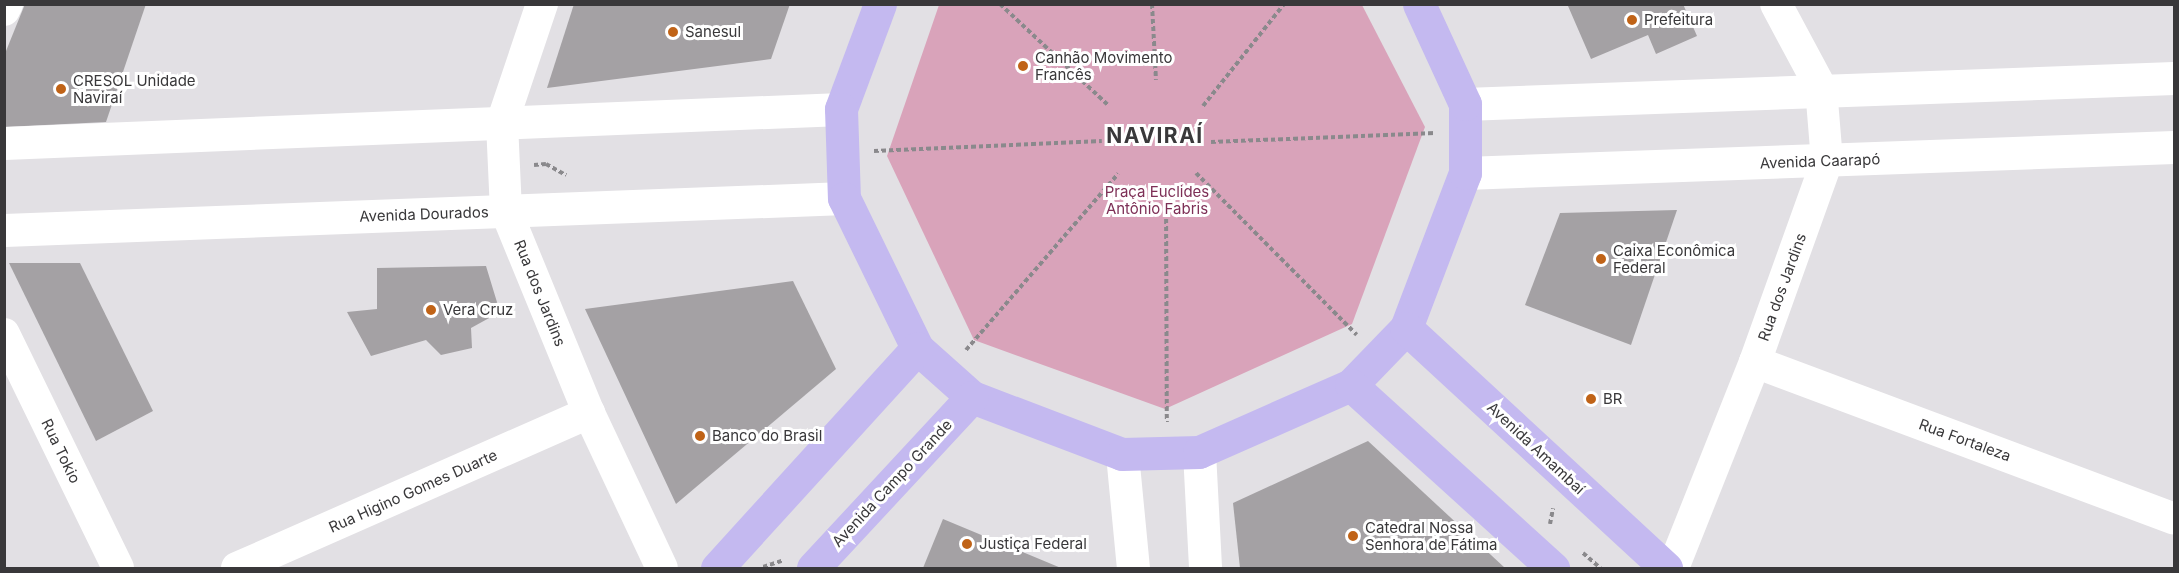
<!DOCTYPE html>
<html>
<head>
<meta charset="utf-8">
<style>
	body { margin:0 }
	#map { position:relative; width:2179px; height:573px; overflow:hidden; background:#e2e0e4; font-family:Inter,sans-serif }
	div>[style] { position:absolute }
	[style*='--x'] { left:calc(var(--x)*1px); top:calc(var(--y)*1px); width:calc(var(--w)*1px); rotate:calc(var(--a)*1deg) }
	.green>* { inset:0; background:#d9a3ba }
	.building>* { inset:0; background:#a4a1a4 }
	.path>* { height:4px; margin-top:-2px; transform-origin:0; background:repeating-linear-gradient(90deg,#8a898c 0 4.5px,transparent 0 7.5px) }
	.street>* { height:32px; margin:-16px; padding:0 16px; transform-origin:16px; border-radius:16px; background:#fff }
	.secondary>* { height:33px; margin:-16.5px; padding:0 16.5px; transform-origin:16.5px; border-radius:16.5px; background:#fff }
	.primary>* { height:33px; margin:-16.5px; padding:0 16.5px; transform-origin:16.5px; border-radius:16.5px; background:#c4b9f0 }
	.dots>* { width:16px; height:16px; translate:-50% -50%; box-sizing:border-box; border:3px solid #fff; border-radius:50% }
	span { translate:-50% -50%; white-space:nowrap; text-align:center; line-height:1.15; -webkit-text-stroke:6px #fff; paint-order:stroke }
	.poi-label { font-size:15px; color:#39383a }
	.left { translate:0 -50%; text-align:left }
	.street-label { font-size:15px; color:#39383a }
	.park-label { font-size:15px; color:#7d2f56 }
	.district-label { font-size:21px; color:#39383a; font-weight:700; letter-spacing:1.5px }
	.frame { position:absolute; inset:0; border:6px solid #39383a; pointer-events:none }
</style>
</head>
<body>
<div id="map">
	<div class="green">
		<div style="clip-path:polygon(939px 5px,1362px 5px,1425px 127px,1352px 324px,1165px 409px,974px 340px,887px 156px)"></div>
	</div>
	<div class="building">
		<div style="clip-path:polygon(25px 4px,146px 4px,106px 122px,4px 127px,4px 56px)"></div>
		<div style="clip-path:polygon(574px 4px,790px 4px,771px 59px,547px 88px)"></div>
		<div style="clip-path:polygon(1683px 4px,1697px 36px,1656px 54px,1648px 35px,1591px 59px,1568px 6px)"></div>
		<div style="clip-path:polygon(1677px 210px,1631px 345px,1525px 305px,1560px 213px)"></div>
		<div style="clip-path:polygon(9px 263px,80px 263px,153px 411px,96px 441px)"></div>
		<div style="clip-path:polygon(486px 266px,500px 312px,471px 328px,472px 348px,441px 355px,426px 340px,371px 356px,347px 312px,377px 309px,377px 268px)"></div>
		<div style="clip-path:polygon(793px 281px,836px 369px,676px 504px,585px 309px)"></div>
		<div style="clip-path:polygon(1368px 441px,1505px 568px,1240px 568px,1233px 503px)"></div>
		<div style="clip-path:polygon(943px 519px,1061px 568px,923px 568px)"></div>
	</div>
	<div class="path">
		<div style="--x:1000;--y:4;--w:149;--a:43.1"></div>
		<div style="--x:1152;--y:4;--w:76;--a:87"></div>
		<div style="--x:1203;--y:106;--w:130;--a:-51.5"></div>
		<div style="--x:1211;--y:142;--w:224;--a:-2.3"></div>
		<div style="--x:874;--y:151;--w:228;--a:-2.5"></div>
		<div style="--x:534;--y:165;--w:12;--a:-5"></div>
		<div style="--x:546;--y:164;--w:23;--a:29"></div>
		<div style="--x:1196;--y:173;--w:228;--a:45.2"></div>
		<div style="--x:1166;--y:189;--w:233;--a:89.8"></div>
		<div style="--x:966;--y:350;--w:233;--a:-49.2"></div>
		<div style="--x:1550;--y:524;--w:16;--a:-79"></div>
		<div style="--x:1583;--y:553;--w:23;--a:41"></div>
		<div style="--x:763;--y:567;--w:22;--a:-18"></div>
	</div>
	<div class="street">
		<div style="--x:542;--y:4;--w:126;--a:108.6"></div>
		<div style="--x:502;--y:123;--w:88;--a:87.4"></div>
		<div style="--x:506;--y:211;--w:218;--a:67.7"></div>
		<div style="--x:589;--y:413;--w:171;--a:64.8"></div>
		<div style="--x:4;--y:10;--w:7;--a:-63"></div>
		<div style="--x:4;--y:334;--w:260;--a:64"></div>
		<div style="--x:1755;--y:362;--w:447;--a:20.5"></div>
		<div style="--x:237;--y:568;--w:385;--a:-23.8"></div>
		<div style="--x:1673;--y:568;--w:222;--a:-68.3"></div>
		<div style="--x:1755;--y:362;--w:214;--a:-70.3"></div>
		<div style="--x:1827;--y:161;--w:73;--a:-94.7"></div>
		<div style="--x:1821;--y:88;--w:95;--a:-118.2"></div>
	</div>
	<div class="secondary">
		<div style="--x:1465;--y:104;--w:709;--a:-2.1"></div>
		<div style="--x:4;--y:143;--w:838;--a:-2.33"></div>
		<div style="--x:1465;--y:173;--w:709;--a:-2.1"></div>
		<div style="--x:4;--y:230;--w:841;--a:-2.18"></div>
		<div style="--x:1199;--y:452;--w:116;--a:87"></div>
		<div style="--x:1122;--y:454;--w:115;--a:84.5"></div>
	</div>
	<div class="primary">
		<div style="--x:880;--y:4;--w:112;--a:110.4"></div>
		<div style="--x:841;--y:109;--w:89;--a:88.1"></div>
		<div style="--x:844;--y:198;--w:167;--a:64"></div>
		<div style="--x:917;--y:348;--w:74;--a:41.7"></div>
		<div style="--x:972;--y:397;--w:160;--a:20.8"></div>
		<div style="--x:1122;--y:454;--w:77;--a:-1.5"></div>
		<div style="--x:1199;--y:452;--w:166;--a:-23.8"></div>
		<div style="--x:1351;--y:385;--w:79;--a:-46"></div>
		<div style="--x:1406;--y:328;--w:166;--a:-69.2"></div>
		<div style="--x:1465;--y:173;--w:69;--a:-90"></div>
		<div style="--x:1465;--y:104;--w:110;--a:-114.7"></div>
		<div style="--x:1406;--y:328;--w:354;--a:42.7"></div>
		<div style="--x:1351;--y:385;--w:273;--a:42.2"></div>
		<div style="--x:717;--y:568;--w:297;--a:-47.7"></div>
		<div style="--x:813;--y:568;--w:233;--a:-47.1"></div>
	</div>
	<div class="dots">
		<div style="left:1632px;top:20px;background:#c06317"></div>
		<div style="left:673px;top:32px;background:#c06317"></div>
		<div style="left:1023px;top:66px;background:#c06317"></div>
		<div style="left:61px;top:89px;background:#c06317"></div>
		<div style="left:1601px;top:259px;background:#c06317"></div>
		<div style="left:431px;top:310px;background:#c06317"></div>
		<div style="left:1591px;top:399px;background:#c06317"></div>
		<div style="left:700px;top:436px;background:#c06317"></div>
		<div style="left:1353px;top:536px;background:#c06317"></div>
		<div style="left:967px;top:544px;background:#c06317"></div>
	</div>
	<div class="poi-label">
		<span class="left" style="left:1644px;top:20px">Prefeitura</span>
		<span class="left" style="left:685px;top:32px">Sanesul</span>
		<span class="left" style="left:1035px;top:66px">Canhão Movimento<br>Francês</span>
		<span class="left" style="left:73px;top:89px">CRESOL Unidade<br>Naviraí</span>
		<span class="left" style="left:1613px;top:259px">Caixa Econômica<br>Federal</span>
		<span class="left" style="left:443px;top:310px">Vera Cruz</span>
		<span class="left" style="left:1603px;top:399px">BR</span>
		<span class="left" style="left:712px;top:436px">Banco do Brasil</span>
		<span class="left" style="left:1365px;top:536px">Catedral Nossa<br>Senhora de Fátima</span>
		<span class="left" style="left:979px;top:544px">Justiça Federal</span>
	</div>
	<div class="street-label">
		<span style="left:1820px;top:161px;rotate:-2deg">Avenida Caarapó</span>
		<span style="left:424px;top:214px;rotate:-2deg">Avenida Dourados</span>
		<span style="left:1782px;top:287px;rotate:-70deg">Rua dos Jardins</span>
		<span style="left:540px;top:293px;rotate:68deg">Rua dos Jardins</span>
		<span style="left:1965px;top:440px;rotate:20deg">Rua Fortaleza</span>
		<span style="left:1536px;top:448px;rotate:43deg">Avenida Amambaí</span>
		<span style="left:61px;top:451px;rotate:64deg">Rua Tokio</span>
		<span style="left:892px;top:483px;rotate:-47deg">Avenida Campo Grande</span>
		<span style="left:413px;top:491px;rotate:-24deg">Rua Higino Gomes Duarte</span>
	</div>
	<div class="park-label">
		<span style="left:1157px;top:200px">Praça Euclides<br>Antônio Fabris</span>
	</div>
	<div class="district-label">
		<span style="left:1155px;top:136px">NAVIRAÍ</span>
	</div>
	<div class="frame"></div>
</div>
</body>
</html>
